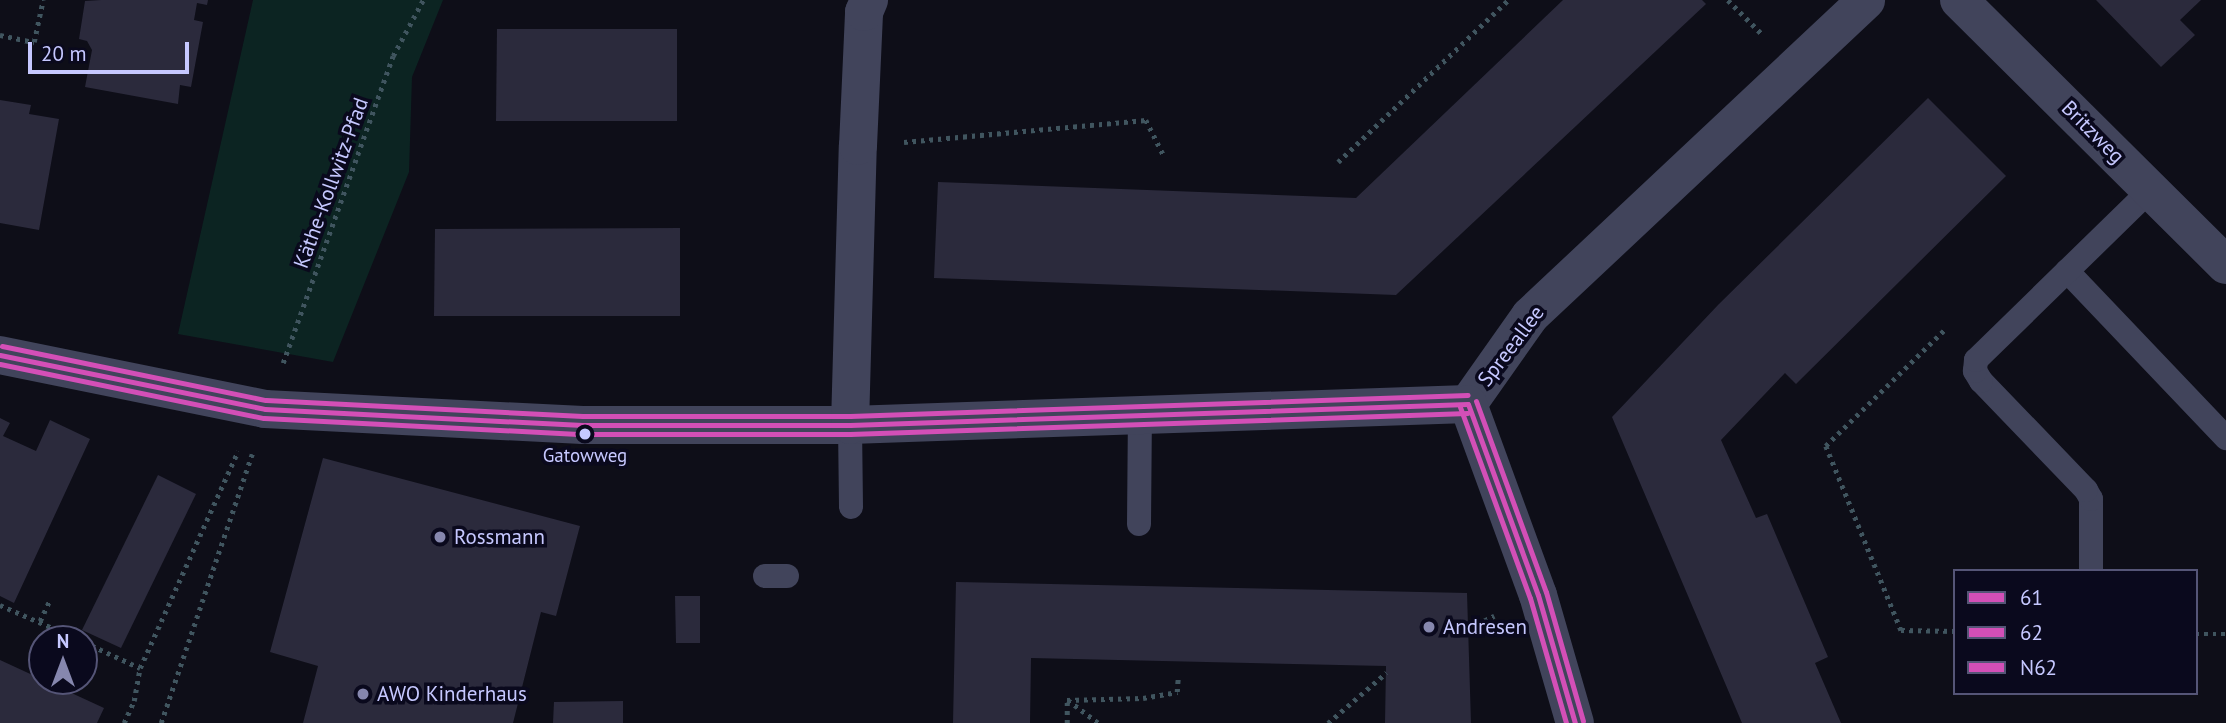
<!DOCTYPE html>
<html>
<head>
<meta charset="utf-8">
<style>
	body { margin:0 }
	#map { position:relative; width:2226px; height:723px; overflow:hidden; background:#0e0e18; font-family:"PT Sans",sans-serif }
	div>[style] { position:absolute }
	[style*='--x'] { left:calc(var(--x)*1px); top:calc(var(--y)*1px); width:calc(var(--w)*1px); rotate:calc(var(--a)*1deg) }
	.green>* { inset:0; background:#0c2422 }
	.building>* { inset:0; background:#2b2a3c }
	.path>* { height:4.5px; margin-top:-2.25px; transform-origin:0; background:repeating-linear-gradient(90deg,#40555f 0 3.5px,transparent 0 8.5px) }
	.service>* { height:24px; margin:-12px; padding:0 12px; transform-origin:12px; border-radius:12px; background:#41445b }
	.minor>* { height:38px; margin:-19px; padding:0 19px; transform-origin:19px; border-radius:19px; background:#41445b }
	.bus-1>* { height:5px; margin:-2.5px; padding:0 2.5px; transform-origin:2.5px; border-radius:2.5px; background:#d34fb7 }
	.bus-2>* { height:5px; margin:-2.5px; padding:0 2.5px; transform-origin:2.5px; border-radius:2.5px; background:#d34fb7 }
	.bus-3>* { height:5px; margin:-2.5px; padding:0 2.5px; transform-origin:2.5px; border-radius:2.5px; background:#d34fb7 }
	.dots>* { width:19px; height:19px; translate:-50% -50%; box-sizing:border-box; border:4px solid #0a091d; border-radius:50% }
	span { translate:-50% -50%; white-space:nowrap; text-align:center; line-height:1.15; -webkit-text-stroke:7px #0a091d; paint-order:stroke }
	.bus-label { font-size:19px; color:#c6c8ff }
	.street-label { font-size:21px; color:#c6c8ff }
	.poi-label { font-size:21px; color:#c6c8ff }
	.left { translate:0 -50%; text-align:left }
	.legend { position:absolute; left:1953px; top:569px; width:245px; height:126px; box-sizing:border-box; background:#0a091d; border:2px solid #557; margin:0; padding:9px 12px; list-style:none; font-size:21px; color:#c6c8ff }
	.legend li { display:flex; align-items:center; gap:14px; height:35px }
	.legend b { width:35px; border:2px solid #557 }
	.north { position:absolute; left:28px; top:625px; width:70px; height:70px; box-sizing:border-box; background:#0a091d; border:2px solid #557; border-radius:50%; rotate:0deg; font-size:19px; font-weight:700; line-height:28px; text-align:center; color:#c6c8ff }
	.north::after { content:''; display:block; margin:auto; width:24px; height:32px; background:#8687ae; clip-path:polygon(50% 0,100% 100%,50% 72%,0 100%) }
	.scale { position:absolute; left:28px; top:42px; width:161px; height:32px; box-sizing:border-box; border:4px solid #c6c8ff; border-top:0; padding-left:9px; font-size:21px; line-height:24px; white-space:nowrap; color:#c6c8ff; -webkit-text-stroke:5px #0a091d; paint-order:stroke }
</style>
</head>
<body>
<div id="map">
	<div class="green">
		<div style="clip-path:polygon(253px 0,443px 0,412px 77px,409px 172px,333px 362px,178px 334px)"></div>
	</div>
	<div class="building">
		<div style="clip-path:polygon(101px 0,208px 0,207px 5px,197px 3px,194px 20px,203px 22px,191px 87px,180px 85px,178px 104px,85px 87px,92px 50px,87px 41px,79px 39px,85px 1px)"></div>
		<div style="clip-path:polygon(1563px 0,1702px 0,1706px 4px,1396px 295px,934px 278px,938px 182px,1356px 198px)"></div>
		<div style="clip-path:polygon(2096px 0,2201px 0,2180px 20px,2195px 35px,2161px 67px)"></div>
		<div style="clip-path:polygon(497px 29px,677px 29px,677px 121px,496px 121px)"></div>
		<div style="clip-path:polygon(1928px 98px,2006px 176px,1796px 384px,1785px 373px,1721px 440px,1756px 518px,1767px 514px,1828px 657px,1815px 663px,1841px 723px,1742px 723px,1612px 417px,1718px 305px)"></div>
		<div style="clip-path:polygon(0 100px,31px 105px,29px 114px,59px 119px,39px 230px,0 223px)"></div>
		<div style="clip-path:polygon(680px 228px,680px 316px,434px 316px,435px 229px)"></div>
		<div style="clip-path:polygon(0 418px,10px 423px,3px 436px,36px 451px,50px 420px,90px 439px,14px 603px,0 596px)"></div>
		<div style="clip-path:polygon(323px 458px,580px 526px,556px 616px,541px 612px,513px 723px,303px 723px,318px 666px,270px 652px)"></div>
		<div style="clip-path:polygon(158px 475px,196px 494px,121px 648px,82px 630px)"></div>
		<div style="clip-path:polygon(956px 582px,1467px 593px,1471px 723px,1385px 723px,1386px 666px,1031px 658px,1030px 723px,953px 723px)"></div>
		<div style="clip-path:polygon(675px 596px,700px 596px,700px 643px,676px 643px)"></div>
		<div style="clip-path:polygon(0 660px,104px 708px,97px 723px,0 723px)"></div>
		<div style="clip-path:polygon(623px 701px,623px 723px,553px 723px,554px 702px)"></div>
	</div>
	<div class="path">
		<div style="--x:1728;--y:0;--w:48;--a:45"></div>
		<div style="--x:0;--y:35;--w:35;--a:12"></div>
		<div style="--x:34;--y:42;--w:43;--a:-77.9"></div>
		<div style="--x:904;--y:142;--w:243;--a:-5.2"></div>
		<div style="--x:1146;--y:120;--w:42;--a:63.4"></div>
		<div style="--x:1338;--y:162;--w:235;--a:-43.6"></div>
		<div style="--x:1944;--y:331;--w:165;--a:135.7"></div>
		<div style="--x:1826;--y:446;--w:199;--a:67.8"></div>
		<div style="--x:1901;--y:630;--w:54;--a:1.1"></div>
		<div style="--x:283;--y:363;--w:326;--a:-70.3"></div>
		<div style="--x:393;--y:56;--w:64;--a:-61.8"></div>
		<div style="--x:0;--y:605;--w:85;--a:23.6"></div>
		<div style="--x:40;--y:621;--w:23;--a:-65"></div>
		<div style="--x:1469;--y:628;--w:28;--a:-26"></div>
		<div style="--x:2196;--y:634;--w:30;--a:0"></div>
		<div style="--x:84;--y:642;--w:62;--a:24.9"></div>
		<div style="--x:1068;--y:700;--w:38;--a:37"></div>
		<div style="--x:124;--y:723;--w:24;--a:-66"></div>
		<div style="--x:134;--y:701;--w:34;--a:-80"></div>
		<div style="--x:140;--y:668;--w:238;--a:-65.7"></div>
		<div style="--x:161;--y:723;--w:284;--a:-71.3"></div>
		<div style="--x:1067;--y:723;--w:23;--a:-90"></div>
		<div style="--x:1067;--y:700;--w:76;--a:-1.5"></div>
		<div style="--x:1143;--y:698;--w:35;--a:-10"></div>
		<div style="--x:1177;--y:692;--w:15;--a:-86"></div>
		<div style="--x:1328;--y:723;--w:77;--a:-40.8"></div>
	</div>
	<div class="service">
		<div style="--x:2067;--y:271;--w:231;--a:46.4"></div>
		<div style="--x:850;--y:425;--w:82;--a:89.3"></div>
		<div style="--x:1139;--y:524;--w:106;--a:-89.5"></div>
		<div style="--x:2091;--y:571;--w:72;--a:-90"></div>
		<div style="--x:2091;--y:499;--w:10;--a:-119"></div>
		<div style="--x:2086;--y:490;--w:151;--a:-133.9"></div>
		<div style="--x:1981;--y:381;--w:12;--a:-121"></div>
		<div style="--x:1975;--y:371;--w:11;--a:-85"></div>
		<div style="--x:1976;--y:360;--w:243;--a:-44.3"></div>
		<div style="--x:765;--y:576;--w:22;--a:0"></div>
	</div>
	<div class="minor">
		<div style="--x:1959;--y:0;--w:376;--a:44.8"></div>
		<div style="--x:0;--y:355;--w:270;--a:11.5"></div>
		<div style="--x:265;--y:409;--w:318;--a:2.9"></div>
		<div style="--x:583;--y:425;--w:267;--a:0"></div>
		<div style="--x:850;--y:425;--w:618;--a:-1.95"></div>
		<div style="--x:1468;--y:404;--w:108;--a:-54.8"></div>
		<div style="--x:1530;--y:316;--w:461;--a:-43.2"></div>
		<div style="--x:1468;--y:404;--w:203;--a:69.9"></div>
		<div style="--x:1538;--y:595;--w:133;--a:73.9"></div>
		<div style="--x:850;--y:425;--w:279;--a:-88.4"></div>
		<div style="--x:858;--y:146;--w:134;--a:-87.4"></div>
		<div style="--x:864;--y:12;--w:13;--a:-67"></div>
	</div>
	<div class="bus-1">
		<div style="--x:0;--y:355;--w:270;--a:11.5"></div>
		<div style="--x:265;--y:409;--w:318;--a:2.9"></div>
		<div style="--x:583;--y:425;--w:267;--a:0"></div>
		<div style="--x:850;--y:425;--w:618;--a:-1.95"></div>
		<div style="--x:1468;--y:404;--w:203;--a:69.9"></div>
		<div style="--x:1538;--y:595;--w:133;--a:73.9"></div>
	</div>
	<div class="bus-2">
		<div style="--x:0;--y:364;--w:269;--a:11.6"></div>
		<div style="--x:264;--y:418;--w:319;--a:2.9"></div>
		<div style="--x:583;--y:434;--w:267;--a:0"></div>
		<div style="--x:850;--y:434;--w:618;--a:-1.95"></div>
		<div style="--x:1460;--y:407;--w:203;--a:69.9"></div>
		<div style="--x:1530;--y:598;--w:130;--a:73.9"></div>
	</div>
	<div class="bus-3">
		<div style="--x:2;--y:346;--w:269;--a:11.6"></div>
		<div style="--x:266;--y:400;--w:317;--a:2.9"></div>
		<div style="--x:583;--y:416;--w:267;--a:0"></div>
		<div style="--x:850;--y:416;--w:618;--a:-1.95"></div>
		<div style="--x:1476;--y:401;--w:203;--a:69.9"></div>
		<div style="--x:1546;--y:592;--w:134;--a:74"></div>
	</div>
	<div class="dots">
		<div style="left:585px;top:434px;background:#c6c8ff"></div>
		<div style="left:440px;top:537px;background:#8687ae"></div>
		<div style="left:1429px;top:627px;background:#8687ae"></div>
		<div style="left:363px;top:694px;background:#8687ae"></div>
	</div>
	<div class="bus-label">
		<span style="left:585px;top:456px">Gatowweg</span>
	</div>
	<div class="street-label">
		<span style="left:2093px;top:132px;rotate:45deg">Britzweg</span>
		<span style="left:331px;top:183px;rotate:-70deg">Käthe-Kollwitz-Pfad</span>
		<span style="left:1511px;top:346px;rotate:-53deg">Spreeallee</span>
	</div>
	<div class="poi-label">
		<span class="left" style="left:454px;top:537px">Rossmann</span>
		<span class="left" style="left:1443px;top:627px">Andresen</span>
		<span class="left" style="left:377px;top:694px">AWO Kinderhaus</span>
	</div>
	<ul class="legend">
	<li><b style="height:9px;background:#d34fb7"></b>61</li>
	<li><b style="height:9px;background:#d34fb7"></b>62</li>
	<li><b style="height:9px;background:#d34fb7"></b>N62</li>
	</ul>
	<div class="north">N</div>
	<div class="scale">20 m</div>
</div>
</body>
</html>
